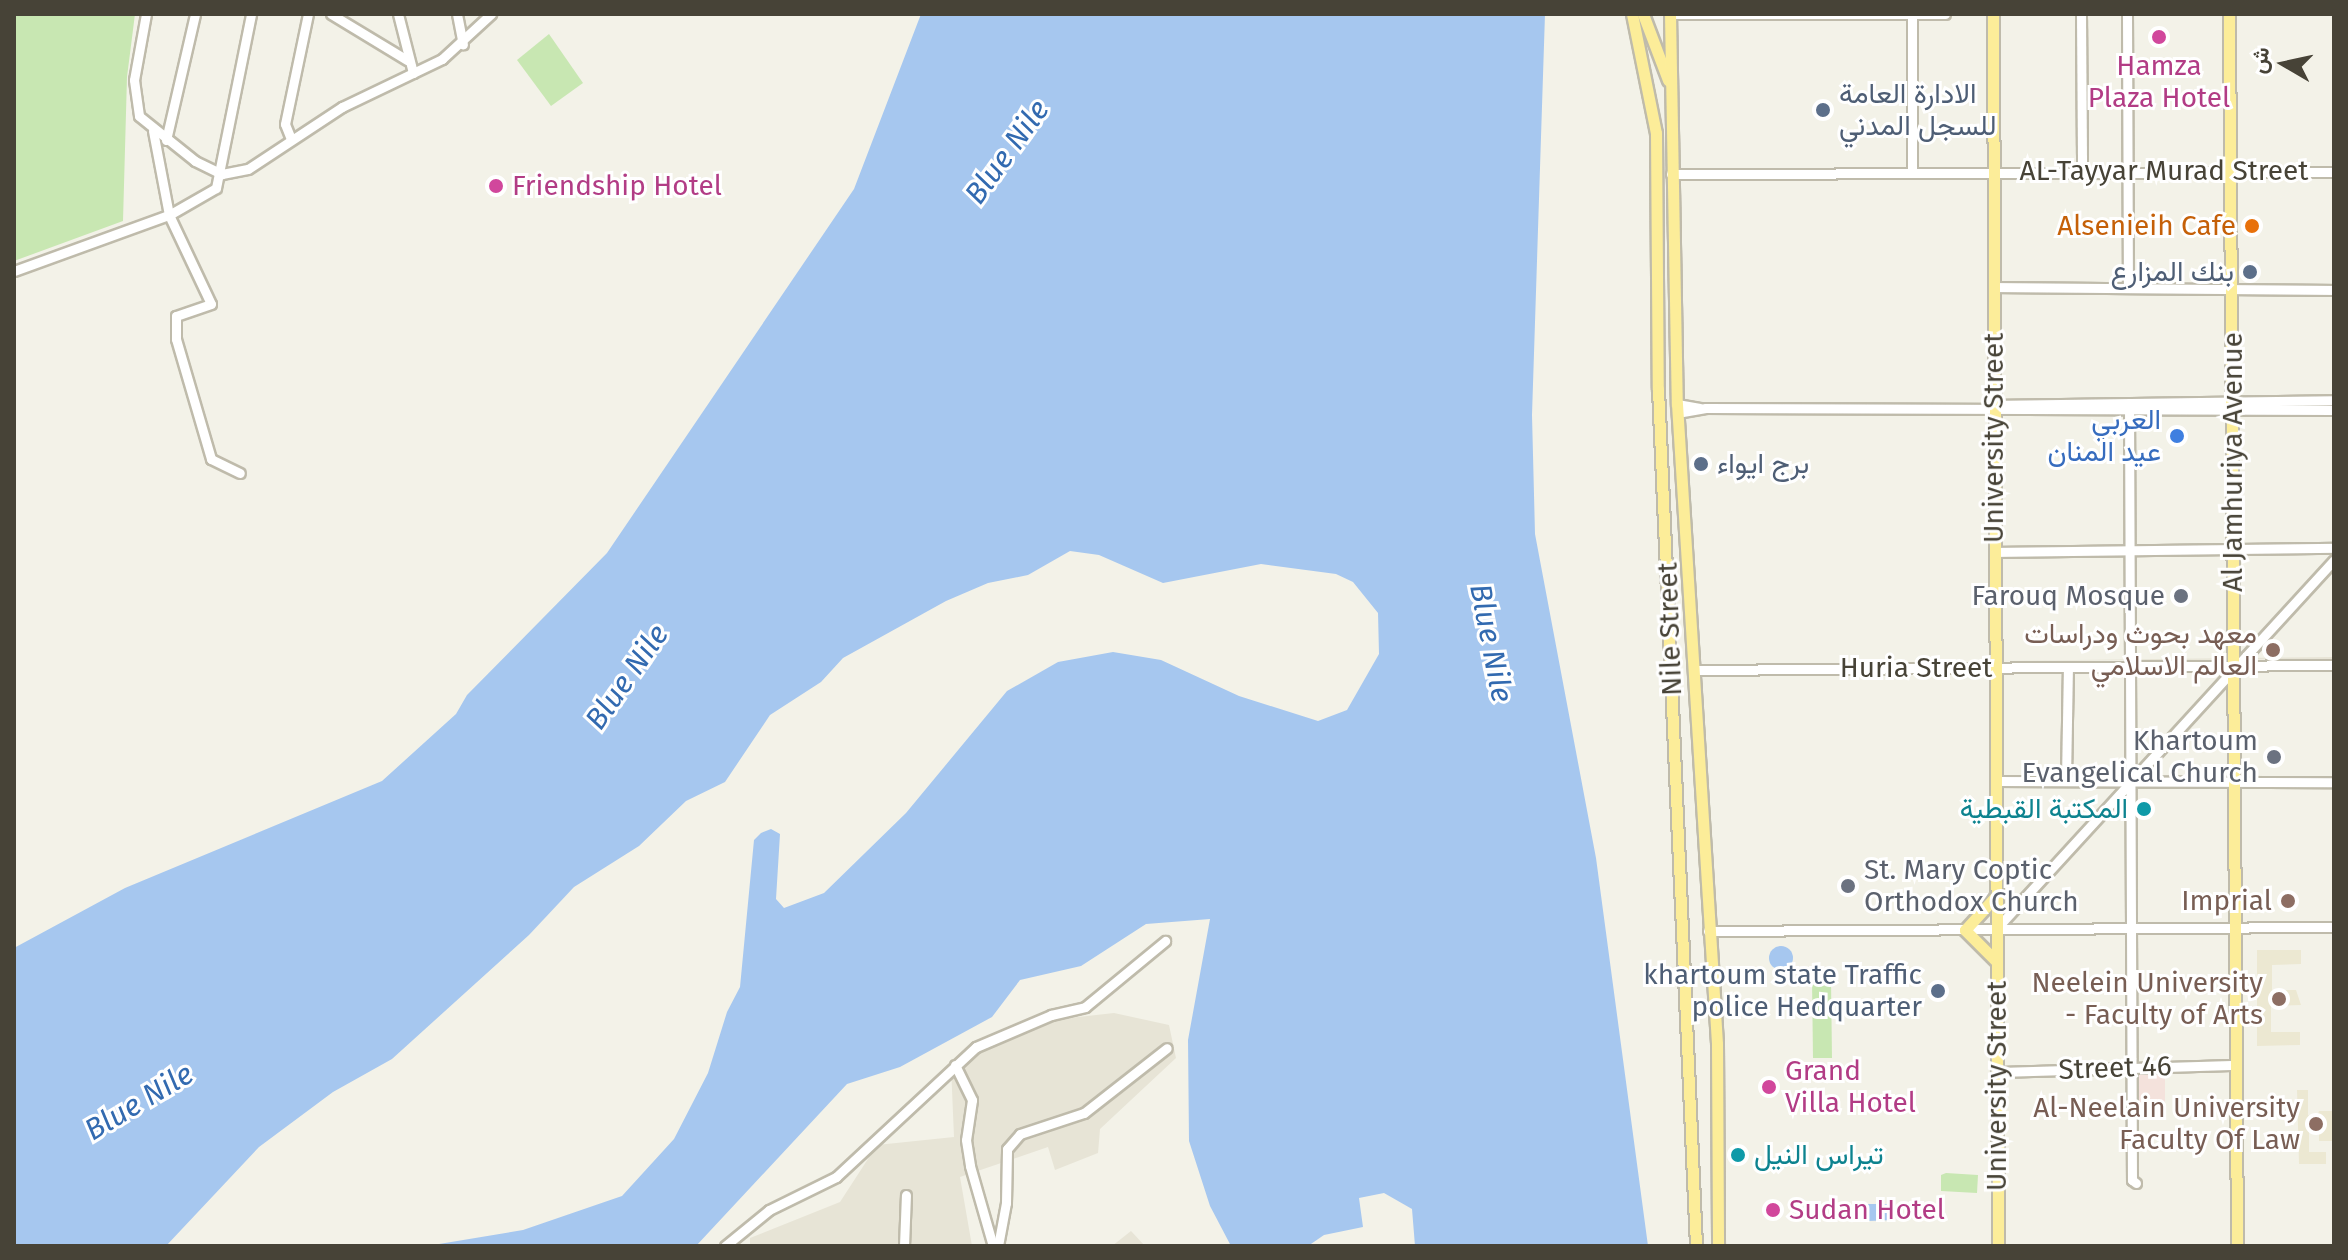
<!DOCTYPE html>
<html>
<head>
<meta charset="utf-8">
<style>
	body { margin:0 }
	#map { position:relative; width:2348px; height:1260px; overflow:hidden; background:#f3f2e8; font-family:"Fira Sans",Vazirmatn,sans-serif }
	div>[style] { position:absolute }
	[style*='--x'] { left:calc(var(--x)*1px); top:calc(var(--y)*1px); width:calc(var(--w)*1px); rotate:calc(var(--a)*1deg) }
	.residential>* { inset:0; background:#e7e4d6 }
	.education>* { inset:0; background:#ece8d2 }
	.medical>* { inset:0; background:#f4e2dc }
	.green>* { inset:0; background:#c8e7b2 }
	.water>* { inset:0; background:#a6c7ef }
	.round { border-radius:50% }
	.roads { filter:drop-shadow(2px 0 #bfbbab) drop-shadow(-2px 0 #bfbbab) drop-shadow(0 2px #bfbbab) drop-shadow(0 -2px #bfbbab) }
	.minor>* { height:9px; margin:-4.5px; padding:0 4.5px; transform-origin:4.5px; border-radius:4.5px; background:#fff }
	.major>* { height:11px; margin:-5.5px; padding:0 5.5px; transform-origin:5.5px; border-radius:5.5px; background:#fced99 }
	.dots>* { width:22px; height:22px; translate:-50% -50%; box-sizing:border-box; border:4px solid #fff; border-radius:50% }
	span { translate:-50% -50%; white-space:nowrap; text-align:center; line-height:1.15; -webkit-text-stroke:6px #fff; paint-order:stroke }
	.hotel-label { font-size:28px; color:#b23c85 }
	.left { translate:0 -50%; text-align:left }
	.service-label { font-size:28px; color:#4e5e75 }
	.right { translate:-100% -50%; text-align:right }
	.street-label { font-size:28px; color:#474337 }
	.food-label { font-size:28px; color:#c56008 }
	.shop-label { font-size:28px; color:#366cbe }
	.worship-label { font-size:28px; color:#5b616d }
	.education-label { font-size:28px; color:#785e54 }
	.culture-label { font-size:28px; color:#0d838f }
	.water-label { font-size:30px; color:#326ab0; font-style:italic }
	.frame { position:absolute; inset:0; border:16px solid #474337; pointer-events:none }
	.north { position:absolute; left:2244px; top:24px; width:80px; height:80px; -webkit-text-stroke:6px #fff; paint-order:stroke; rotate:279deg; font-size:22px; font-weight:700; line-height:32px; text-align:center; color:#474337 }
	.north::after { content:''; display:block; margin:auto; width:28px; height:36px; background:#474337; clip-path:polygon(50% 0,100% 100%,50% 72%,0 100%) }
</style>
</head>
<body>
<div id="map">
	<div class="residential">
		<div style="clip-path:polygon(2334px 657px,2334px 659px,1990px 661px)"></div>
		<div style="clip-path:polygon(1114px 1013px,1169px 1025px,1176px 1058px,1100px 1129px,1098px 1153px,1055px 1170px,1048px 1147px,960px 1177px,972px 1246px,750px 1246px,750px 1238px,840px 1202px,877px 1145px,954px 1137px,951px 1066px,1025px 1023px)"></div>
		<div style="clip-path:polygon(1131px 1231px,1145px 1246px,1112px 1246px)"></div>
	</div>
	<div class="education">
		<div style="clip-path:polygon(2257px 950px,2301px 950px,2301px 964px,2272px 965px,2272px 990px,2296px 990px,2301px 1005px,2271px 1006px,2271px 1032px,2300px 1032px,2300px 1045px,2257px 1046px)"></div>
		<div style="clip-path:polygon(2297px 1090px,2308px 1090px,2308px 1115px,2316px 1120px,2319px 1111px,2334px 1111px,2334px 1141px,2319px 1141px,2319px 1128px,2309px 1132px,2309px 1152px,2326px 1152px,2326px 1164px,2299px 1164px)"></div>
	</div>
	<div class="medical">
		<div style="clip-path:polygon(2139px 1073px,2162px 1073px,2165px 1079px,2165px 1119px,2139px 1119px)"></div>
	</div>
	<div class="green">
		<div style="clip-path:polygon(14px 14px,135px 14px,127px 77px,123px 221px,14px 261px)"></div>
		<div style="clip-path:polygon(549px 34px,583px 83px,551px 106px,517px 60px)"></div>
		<div style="clip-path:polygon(1812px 980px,1831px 980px,1832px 1058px,1813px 1058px)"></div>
		<div style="clip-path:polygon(1946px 1173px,1978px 1175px,1977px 1193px,1941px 1191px,1941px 1175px)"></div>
	</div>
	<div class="water">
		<div style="clip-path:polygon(921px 14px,1545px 14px,1532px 415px,1535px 534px,1596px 858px,1648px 1246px,1415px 1246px,1412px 1209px,1384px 1193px,1359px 1198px,1363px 1227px,1324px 1235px,1308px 1246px,1231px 1246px,1210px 1206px,1189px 1141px,1188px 1040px,1210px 919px,1146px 924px,1081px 966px,1020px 980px,992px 1017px,900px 1067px,847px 1084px,696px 1246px,427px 1246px,523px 1230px,622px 1196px,674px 1139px,708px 1073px,727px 1012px,740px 987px,754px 840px,761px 833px,771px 829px,780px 834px,776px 899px,784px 908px,824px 893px,906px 813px,1007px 691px,1058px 662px,1113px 652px,1161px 660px,1239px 696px,1318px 721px,1347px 710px,1379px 654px,1378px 613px,1353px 582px,1336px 574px,1261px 564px,1163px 583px,1099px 555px,1070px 551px,1028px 575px,988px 583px,946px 601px,843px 658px,821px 682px,770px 715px,725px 782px,686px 801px,639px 846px,574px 887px,529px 935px,392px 1059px,333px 1092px,259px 1147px,166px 1246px,14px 1246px,14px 948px,125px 888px,382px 781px,456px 714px,467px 695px,607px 553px,854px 189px)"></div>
		<div class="round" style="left:1769px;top:946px;width:24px;height:24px"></div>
		<div style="clip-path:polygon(1868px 1204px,1895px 1204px,1895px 1220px,1868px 1221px)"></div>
	</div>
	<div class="roads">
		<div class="minor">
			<div style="--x:146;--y:14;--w:67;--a:100.3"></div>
			<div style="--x:134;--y:80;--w:36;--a:82"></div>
			<div style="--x:139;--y:116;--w:72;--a:38.8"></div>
			<div style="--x:195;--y:161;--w:30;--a:26"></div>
			<div style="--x:222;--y:174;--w:26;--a:-11"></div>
			<div style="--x:248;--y:169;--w:113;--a:-33.4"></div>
			<div style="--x:342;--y:107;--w:111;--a:-25.6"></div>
			<div style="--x:442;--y:59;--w:67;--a:-42.6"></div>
			<div style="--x:331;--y:14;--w:89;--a:31.2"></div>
			<div style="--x:398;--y:14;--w:61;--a:75.7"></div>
			<div style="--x:457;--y:14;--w:31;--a:79"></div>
			<div style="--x:1670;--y:14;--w:275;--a:0"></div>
			<div style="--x:2081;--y:14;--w:156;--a:89.6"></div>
			<div style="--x:2127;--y:14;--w:274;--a:89.8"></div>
			<div style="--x:1912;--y:15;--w:156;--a:90"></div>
			<div style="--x:153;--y:131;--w:86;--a:79.2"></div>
			<div style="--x:169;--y:215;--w:98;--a:64.7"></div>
			<div style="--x:211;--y:304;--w:37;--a:161"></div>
			<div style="--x:176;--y:316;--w:23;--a:90"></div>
			<div style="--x:176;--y:339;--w:125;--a:73.7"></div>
			<div style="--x:211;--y:459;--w:32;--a:26"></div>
			<div style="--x:291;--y:139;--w:16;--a:-112"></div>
			<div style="--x:285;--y:124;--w:112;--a:-78.2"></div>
			<div style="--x:166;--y:140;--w:129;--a:-77"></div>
			<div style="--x:1671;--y:174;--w:663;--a:-0.17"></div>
			<div style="--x:14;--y:271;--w:165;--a:-19.9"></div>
			<div style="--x:169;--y:215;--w:54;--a:-29.9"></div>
			<div style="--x:216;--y:188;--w:177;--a:-78.6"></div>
			<div style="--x:1994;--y:287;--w:340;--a:0.5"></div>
			<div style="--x:2129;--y:403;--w:777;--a:89.78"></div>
			<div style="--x:2132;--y:1180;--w:5;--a:37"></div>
			<div style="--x:1677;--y:404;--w:23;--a:10"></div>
			<div style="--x:1990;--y:405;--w:344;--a:-0.8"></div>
			<div style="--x:1677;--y:413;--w:29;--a:-10"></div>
			<div style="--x:1706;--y:408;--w:628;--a:0.18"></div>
			<div style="--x:1995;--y:552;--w:339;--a:-0.7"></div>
			<div style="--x:1694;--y:670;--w:640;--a:-0.45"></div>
			<div style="--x:2066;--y:779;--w:112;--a:-89"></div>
			<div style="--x:1996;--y:781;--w:338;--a:0.2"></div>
			<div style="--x:1996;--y:929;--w:500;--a:-47.51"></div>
			<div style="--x:1708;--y:931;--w:626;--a:-0.37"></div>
			<div style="--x:955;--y:1065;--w:39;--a:64"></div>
			<div style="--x:972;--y:1100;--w:40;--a:98.5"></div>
			<div style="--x:966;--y:1140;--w:26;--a:81"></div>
			<div style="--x:970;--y:1166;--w:83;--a:74"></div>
			<div style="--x:1996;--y:1072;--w:239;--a:-1.7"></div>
			<div style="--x:725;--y:1246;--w:57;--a:-39.3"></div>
			<div style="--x:769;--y:1210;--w:75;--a:-26.2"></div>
			<div style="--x:836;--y:1177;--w:191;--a:-42.9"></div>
			<div style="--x:976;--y:1047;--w:82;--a:-23.1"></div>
			<div style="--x:1051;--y:1015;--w:35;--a:-13"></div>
			<div style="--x:1085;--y:1007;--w:104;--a:-39.5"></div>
			<div style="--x:904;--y:1246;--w:51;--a:-87.8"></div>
			<div style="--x:998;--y:1246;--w:44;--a:-79.5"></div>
			<div style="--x:1006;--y:1203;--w:54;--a:-88.9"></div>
			<div style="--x:1007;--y:1149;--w:20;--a:-49"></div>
			<div style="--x:1020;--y:1134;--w:67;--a:-18.2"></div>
			<div style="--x:1084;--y:1113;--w:105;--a:-38.1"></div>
		</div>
		<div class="major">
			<div style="--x:1632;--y:14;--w:121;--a:78.6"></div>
			<div style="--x:1656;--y:133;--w:256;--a:89.6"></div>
			<div style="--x:1658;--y:389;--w:858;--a:87.46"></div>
			<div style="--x:1643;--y:14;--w:71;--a:69.3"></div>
			<div style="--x:1670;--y:14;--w:390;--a:89"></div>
			<div style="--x:1677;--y:404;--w:641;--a:86.42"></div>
			<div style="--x:1717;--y:1044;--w:202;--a:89.7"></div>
			<div style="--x:1993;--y:14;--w:1232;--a:89.77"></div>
			<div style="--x:2229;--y:14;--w:1232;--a:89.63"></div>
			<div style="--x:1996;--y:896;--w:46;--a:132.4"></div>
			<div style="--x:1965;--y:930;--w:45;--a:45"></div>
		</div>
	</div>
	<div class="dots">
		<div style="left:2159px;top:37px;background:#d1479c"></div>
		<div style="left:1823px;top:110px;background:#5c6f8a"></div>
		<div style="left:496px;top:186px;background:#d1479c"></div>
		<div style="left:2252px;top:226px;background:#e8710a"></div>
		<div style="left:2250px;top:272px;background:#5c6f8a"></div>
		<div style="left:2177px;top:436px;background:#3f7fe0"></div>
		<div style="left:1701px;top:464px;background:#5c6f8a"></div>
		<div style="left:2181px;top:596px;background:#6b7280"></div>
		<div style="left:2273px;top:650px;background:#8d6e63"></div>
		<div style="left:2274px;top:757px;background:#6b7280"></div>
		<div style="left:2144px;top:809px;background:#0f9aa8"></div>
		<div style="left:1848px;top:886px;background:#6b7280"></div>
		<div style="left:2288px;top:901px;background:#8d6e63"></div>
		<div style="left:1938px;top:991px;background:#5c6f8a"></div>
		<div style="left:2279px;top:999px;background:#8d6e63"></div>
		<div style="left:1769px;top:1087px;background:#d1479c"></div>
		<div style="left:2316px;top:1124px;background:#8d6e63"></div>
		<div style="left:1738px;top:1155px;background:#0f9aa8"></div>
		<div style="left:1773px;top:1210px;background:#d1479c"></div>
	</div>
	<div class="hotel-label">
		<span style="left:2159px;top:82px">Hamza<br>Plaza Hotel</span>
		<span class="left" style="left:512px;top:186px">Friendship Hotel</span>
		<span class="left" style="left:1785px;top:1087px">Grand<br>Villa Hotel</span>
		<span class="left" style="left:1789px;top:1210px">Sudan Hotel</span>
	</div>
	<div class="service-label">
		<span class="left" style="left:1839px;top:110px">الادارة العامة<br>للسجل المدني</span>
		<span class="right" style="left:2234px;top:272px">بنك المزارع</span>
		<span class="left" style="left:1717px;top:464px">برج ايواء</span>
		<span class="right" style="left:1922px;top:991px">khartoum state Traffic<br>police Hedquarter</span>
	</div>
	<div class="street-label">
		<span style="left:2164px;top:171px">AL-Tayyar Murad Street</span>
		<span style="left:1994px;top:438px;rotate:-90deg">University Street</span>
		<span style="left:2233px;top:462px;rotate:-90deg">Al Jamhuriya Avenue</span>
		<span style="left:1670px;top:629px;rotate:-92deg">Nile Street</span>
		<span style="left:1916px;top:668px">Huria Street</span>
		<span style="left:2115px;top:1068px;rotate:-2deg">Street 46</span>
		<span style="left:1997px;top:1086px;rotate:-90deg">University Street</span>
	</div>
	<div class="food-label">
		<span class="right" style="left:2236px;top:226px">Alsenieih Cafe</span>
	</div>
	<div class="shop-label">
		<span class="right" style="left:2161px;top:436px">العربي<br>عيد المنان</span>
	</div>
	<div class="worship-label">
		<span class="right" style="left:2165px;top:596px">Farouq Mosque</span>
		<span class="right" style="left:2258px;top:757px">Khartoum<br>Evangelical Church</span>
		<span class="left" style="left:1864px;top:886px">St. Mary Coptic<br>Orthodox Church</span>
	</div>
	<div class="education-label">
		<span class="right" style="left:2257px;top:650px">معهد بحوث ودراسات<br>العالم الاسلامي</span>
		<span class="right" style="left:2272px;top:901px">Imprial</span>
		<span class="right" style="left:2263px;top:999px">Neelein University<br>- Faculty of Arts</span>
		<span class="right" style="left:2300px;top:1124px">Al-Neelain University<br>Faculty Of Law</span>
	</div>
	<div class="culture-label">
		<span class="right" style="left:2128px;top:809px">المكتبة القبطية</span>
		<span class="left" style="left:1754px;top:1155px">تيراس النيل</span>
	</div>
	<div class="water-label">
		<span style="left:1007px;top:152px;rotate:-54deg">Blue Nile</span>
		<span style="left:1491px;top:643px;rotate:79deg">Blue Nile</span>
		<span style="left:627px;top:677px;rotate:-55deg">Blue Nile</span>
		<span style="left:139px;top:1102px;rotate:-31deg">Blue Nile</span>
	</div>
	<div class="frame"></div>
	<div class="north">ش</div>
</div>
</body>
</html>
